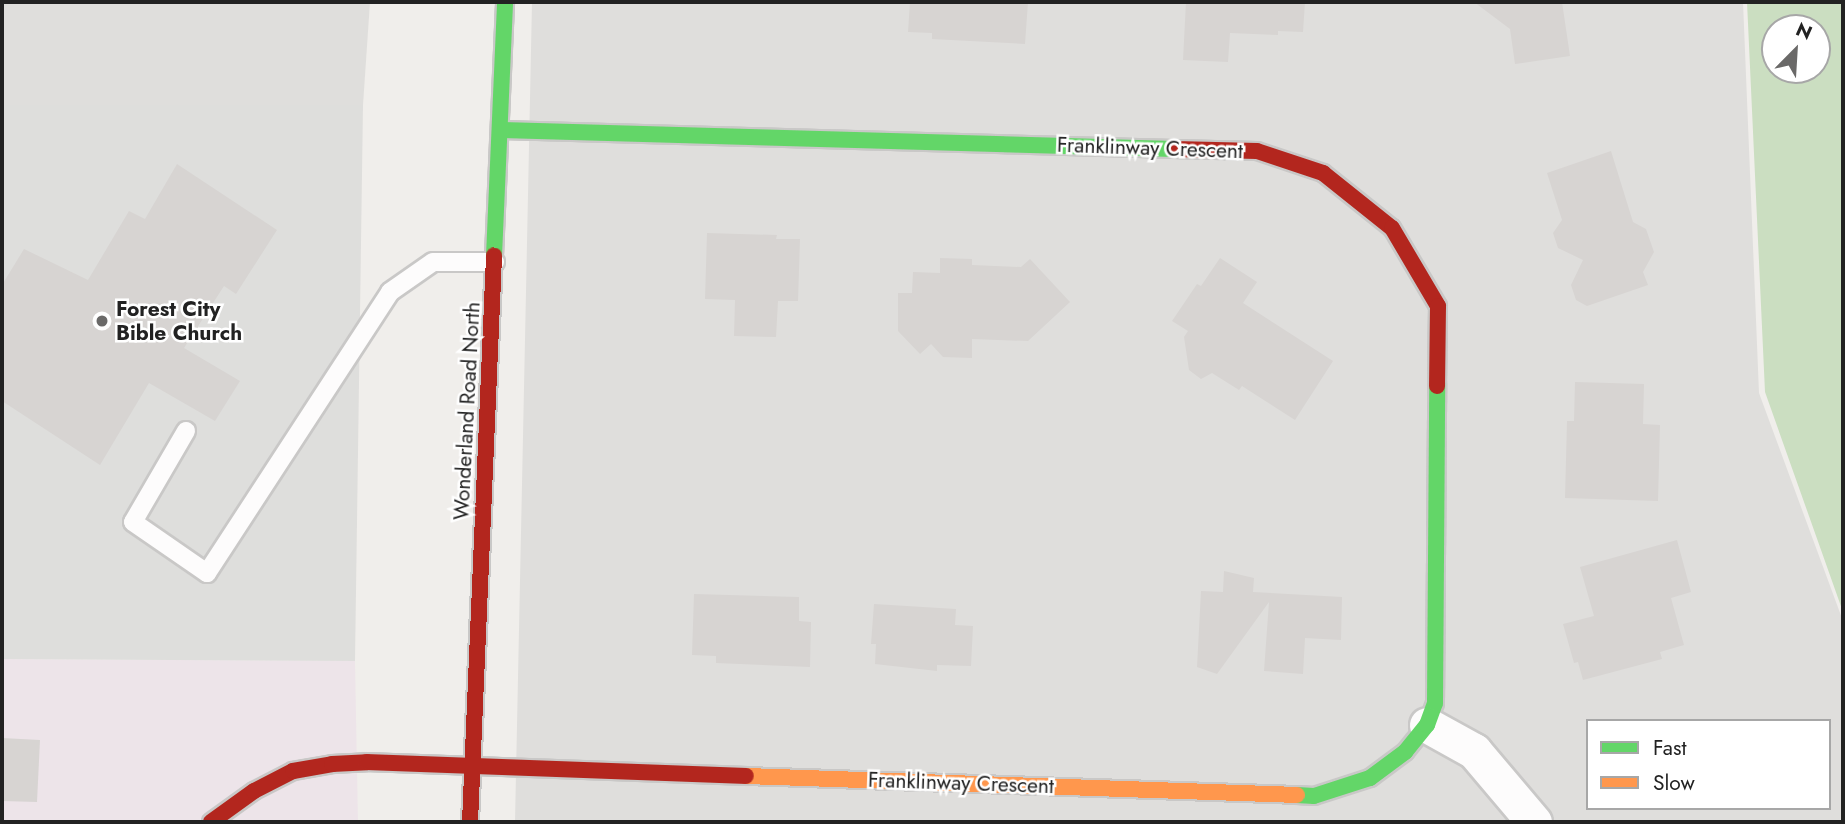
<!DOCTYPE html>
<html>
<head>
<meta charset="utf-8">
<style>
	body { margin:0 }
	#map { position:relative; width:1845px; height:824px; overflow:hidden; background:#f0eeeb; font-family:Jost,sans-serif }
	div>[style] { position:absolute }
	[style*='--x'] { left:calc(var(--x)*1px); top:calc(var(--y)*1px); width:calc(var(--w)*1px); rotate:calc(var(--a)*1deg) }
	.residential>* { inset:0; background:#dfdedc }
	.industrial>* { inset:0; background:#ede4e9 }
	.religious>* { inset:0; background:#dededc }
	.forest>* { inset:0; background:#cbdec1 }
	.building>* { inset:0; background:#d7d4d2 }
	.roads { filter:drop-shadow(2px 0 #c9c8c7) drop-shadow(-2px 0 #c9c8c7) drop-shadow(0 2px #c9c8c7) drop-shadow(0 -2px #c9c8c7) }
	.lane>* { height:18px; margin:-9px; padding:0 9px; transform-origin:9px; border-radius:9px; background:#fdfcfc }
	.street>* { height:35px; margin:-17.5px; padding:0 17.5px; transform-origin:17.5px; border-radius:17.5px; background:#fdfcfc }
	.fast>* { height:16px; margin:-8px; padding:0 8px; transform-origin:8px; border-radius:8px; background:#63d668 }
	.slow>* { height:16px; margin:-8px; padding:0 8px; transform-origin:8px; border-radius:8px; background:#ff974d }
	.jam>* { height:16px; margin:-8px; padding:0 8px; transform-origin:8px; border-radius:8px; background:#b3261e }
	.dots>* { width:19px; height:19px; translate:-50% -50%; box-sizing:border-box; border:4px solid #fff; border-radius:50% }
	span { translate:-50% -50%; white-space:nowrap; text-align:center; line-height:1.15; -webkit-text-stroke:5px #fff; paint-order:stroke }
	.street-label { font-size:21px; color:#222 }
	.poi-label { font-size:21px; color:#222; font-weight:700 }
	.left { translate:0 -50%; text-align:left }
	.frame { position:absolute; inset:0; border:4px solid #222; pointer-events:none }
	.legend { position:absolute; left:1586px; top:719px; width:245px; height:91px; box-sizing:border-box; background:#fff; border:2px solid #a7a7a7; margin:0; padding:9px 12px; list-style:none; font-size:21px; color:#222 }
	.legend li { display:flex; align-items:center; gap:14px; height:35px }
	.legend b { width:35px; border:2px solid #a7a7a7 }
	.north { position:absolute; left:1761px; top:14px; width:70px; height:70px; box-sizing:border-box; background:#fff; border:2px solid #a7a7a7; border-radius:50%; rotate:24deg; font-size:19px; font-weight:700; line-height:28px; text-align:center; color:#222 }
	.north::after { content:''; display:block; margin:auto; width:24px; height:32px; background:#6a6968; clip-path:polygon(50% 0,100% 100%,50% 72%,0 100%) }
</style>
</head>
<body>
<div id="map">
	<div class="residential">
		<div style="clip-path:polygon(2px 2px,370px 2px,363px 105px,2px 105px)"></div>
		<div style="clip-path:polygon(evenodd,532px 2px,1743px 2px,1759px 393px,1843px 621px,1843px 822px,515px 822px,532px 2px,1588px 721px,1829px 721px,1829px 808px,1588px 808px,1588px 721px)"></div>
	</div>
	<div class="industrial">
		<div style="clip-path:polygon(2px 659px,355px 661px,358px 822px,2px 822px)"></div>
	</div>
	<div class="religious">
		<div style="clip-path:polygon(2px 105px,363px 105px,355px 661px,2px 659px)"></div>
	</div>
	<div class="forest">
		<div style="clip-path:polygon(evenodd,1747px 2px,1843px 2px,1843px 612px,1765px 392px,1747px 2px,1775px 28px,1817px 28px,1817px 70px,1775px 70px,1775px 28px)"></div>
	</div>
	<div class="building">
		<div style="clip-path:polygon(910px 2px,1028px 2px,1025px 44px,932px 39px,932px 33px,908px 32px)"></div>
		<div style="clip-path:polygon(1186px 2px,1305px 2px,1303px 32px,1278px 31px,1278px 35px,1230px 33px,1228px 62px,1183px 60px)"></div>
		<div style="clip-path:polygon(1474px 2px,1562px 2px,1570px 56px,1515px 64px,1510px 29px)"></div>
		<div style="clip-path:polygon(1611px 151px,1633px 222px,1646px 229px,1654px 252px,1643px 272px,1648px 285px,1587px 306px,1576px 300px,1571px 285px,1583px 260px,1558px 248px,1553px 233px,1562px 220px,1547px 173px)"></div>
		<div style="clip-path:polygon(177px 164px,277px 230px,236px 294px,224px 286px,184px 348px,240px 381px,215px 421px,149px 383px,100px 465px,2px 401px,2px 285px,24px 249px,88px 280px,129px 211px,145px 219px)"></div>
		<div style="clip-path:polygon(707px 233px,777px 235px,776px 239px,800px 239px,798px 301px,778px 301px,776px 337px,734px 336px,735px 300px,705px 299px)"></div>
		<div style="clip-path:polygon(940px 258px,972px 259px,972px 265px,1021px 267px,1030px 259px,1070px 302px,1028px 341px,972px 339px,972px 358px,943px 357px,931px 344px,920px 354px,898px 331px,898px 293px,912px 293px,913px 272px,940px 273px)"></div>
		<div style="clip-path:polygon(1220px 258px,1257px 282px,1243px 303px,1333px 361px,1295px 420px,1242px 386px,1239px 390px,1212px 373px,1201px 379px,1189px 370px,1184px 337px,1188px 331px,1172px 321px,1197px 284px,1201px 286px)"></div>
		<div style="clip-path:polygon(1575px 382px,1644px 384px,1643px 424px,1660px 425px,1658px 501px,1565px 498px,1567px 421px,1574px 421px)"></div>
		<div style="clip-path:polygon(1677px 540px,1691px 592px,1671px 598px,1684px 645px,1660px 652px,1662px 659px,1583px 680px,1578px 662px,1574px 663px,1563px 624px,1594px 616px,1580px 567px)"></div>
		<div style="clip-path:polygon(1224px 571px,1254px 578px,1253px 592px,1342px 597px,1341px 640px,1305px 638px,1303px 674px,1264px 671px,1269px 602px,1217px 674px,1197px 667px,1201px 591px,1223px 592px)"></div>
		<div style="clip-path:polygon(694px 594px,799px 597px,799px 621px,811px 622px,810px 667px,716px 663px,716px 656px,692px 655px)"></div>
		<div style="clip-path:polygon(874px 604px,956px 609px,955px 625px,973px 626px,971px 666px,937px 665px,937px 671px,875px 664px,876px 644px,871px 644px)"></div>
		<div style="clip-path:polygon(2px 738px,40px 740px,37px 802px,2px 801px)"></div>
	</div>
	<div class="roads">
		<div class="lane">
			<div style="--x:186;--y:431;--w:105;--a:120.2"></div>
			<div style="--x:133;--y:522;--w:90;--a:34.6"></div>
			<div style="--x:207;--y:573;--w:335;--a:-56.9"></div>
			<div style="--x:390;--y:292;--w:52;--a:-34.9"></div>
			<div style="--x:433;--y:262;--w:62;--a:0"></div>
		</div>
		<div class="street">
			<div style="--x:1427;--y:725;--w:54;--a:29"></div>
			<div style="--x:1474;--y:751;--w:93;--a:49.8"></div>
		</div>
		<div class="fast">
			<div style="--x:502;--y:130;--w:672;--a:1.62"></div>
			<div style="--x:494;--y:256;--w:254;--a:-87.5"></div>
			<div style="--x:1297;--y:795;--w:17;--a:3"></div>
			<div style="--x:1314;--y:796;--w:59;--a:-17.8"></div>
			<div style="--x:1370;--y:778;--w:44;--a:-36.6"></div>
			<div style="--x:1405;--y:752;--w:35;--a:-51"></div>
			<div style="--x:1427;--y:725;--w:23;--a:-70"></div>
			<div style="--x:1435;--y:703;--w:317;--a:-89.6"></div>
		</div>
		<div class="slow">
			<div style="--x:746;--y:776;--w:551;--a:1.97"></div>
		</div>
		<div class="jam">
			<div style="--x:1174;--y:149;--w:83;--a:1.4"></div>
			<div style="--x:1257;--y:151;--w:70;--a:18.4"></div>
			<div style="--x:1323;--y:173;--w:88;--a:38.6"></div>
			<div style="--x:1392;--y:228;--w:91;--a:59.5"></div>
			<div style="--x:1438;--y:306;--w:80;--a:90.7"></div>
			<div style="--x:211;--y:822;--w:53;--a:-35.8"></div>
			<div style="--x:254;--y:791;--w:44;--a:-27.1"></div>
			<div style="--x:293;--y:771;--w:40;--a:-10"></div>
			<div style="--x:332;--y:764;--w:35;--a:-3"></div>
			<div style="--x:367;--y:762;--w:379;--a:2.1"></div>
			<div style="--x:470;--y:822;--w:567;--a:-87.57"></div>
		</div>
	</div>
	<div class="dots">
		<div style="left:102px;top:321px;background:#6a6968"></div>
	</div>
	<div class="street-label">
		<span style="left:1150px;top:148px;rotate:2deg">Franklinway Crescent</span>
		<span style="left:467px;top:411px;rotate:-87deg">Wonderland Road North</span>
		<span style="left:961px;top:783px;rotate:2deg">Franklinway Crescent</span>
	</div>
	<div class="poi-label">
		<span class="left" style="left:116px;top:321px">Forest City<br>Bible Church</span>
	</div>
	<div class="frame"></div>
	<ul class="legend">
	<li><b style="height:9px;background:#63d668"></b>Fast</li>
	<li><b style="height:9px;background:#ff974d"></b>Slow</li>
	</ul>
	<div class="north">N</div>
</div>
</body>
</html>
